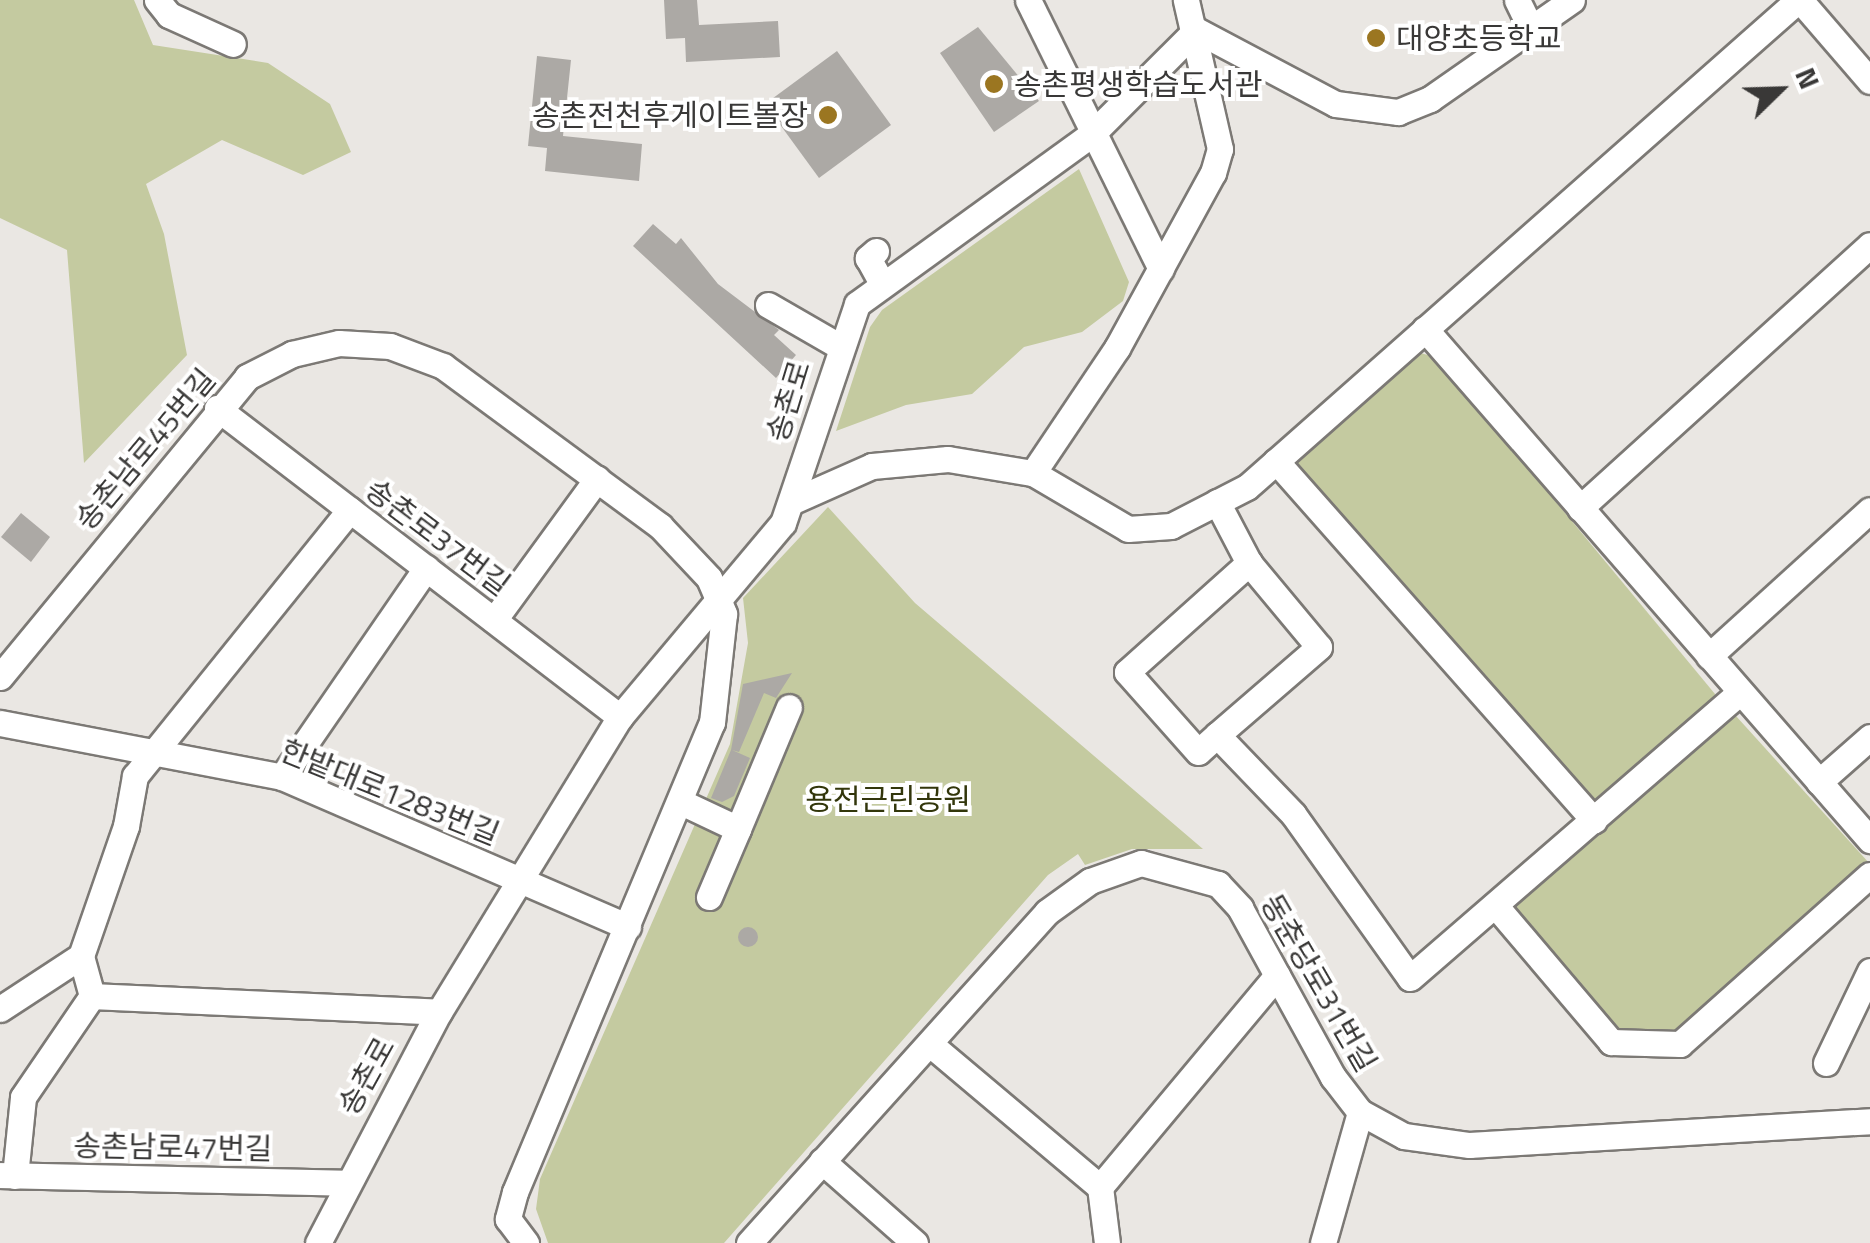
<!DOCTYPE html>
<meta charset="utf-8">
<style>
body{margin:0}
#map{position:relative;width:1870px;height:1243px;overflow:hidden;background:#eae7e3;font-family:"Titillium Web","Noto Sans KR",sans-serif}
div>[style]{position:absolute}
.green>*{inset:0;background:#c4caa0}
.building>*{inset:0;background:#aca9a5}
.round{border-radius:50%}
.roads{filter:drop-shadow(2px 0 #7c7975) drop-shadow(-2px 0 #7c7975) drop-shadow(0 2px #7c7975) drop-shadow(0 -2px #7c7975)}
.minor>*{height:25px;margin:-12.5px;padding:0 12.5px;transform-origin:12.5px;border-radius:12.5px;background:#fff}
.dots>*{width:28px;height:28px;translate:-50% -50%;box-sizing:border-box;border:5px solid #fff;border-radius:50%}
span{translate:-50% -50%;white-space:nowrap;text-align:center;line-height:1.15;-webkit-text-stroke:8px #fff;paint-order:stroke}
.poi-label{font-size:30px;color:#393837}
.left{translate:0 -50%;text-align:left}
.right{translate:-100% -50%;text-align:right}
.street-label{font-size:30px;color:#393837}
.park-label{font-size:30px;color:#32360b}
.north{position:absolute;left:1730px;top:40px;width:100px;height:100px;-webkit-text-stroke:8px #fff;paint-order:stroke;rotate:67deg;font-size:28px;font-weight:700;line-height:40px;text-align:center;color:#393837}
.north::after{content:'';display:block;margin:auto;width:35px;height:45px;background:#393837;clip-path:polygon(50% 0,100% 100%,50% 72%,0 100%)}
</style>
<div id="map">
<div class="green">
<div style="clip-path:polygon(0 0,134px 0,153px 45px,268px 63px,330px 104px,351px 152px,303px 175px,222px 140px,146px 184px,164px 234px,187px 355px,84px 463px,67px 250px,0 218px)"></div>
<div style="clip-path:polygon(1079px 169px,1129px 282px,1123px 301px,1082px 332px,1024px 347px,972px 394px,906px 405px,836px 431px,870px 327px,882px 310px)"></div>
<div style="clip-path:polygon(1416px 352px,1436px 357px,1715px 694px,1713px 704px,1600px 802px,1585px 803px,1293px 464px)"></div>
<div style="clip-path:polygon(828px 507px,915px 603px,1203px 849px,1132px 849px,1085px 865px,1078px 854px,1048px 875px,724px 1243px,548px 1243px,536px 1209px,540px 1179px,730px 744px,748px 643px,743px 598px)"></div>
<div style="clip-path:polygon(1736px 716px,1870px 864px,1668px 1040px,1612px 1033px,1511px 908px)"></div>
</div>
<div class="building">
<div style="clip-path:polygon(664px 0,697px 0,699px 25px,778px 21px,780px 57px,686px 62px,685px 38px,666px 39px)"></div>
<div style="clip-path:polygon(978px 27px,1039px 101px,994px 132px,940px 53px)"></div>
<div style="clip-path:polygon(837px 51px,891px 125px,819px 178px,765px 104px)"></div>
<div style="clip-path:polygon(537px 56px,571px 60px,563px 136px,642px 144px,639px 181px,545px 171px,547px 148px,528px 146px)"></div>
<div style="clip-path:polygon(653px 224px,676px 244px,681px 238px,718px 284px,779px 330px,774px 335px,796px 355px,776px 378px,633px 246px)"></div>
<div style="clip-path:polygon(21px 513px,50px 537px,31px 562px,1px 537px)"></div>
<div style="clip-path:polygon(792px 673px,776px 698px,764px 693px,739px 752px,732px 750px,750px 758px,734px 796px,722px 802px,711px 798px,731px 750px,743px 684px)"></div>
<div class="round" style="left:738px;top:927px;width:20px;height:20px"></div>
</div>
<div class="roads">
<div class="minor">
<div style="left:157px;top:0;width:19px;rotate:51deg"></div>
<div style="left:169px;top:15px;width:70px;rotate:24.4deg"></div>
<div style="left:1028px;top:0;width:300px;rotate:63.7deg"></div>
<div style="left:1517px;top:0;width:34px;rotate:64deg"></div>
<div style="left:1800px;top:0;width:107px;rotate:49.2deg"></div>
<div style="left:1196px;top:30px;width:158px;rotate:27.9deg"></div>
<div style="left:1336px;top:104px;width:63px;rotate:7.4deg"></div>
<div style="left:1398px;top:112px;width:35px;rotate:-22deg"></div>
<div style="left:1430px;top:99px;width:173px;rotate:-34.9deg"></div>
<div style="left:876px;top:251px;width:11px;rotate:139deg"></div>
<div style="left:868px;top:258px;width:29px;rotate:61deg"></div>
<div style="left:768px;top:305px;width:82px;rotate:30deg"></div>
<div style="left:1425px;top:329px;width:678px;rotate:48.95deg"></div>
<div style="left:217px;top:408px;width:508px;rotate:37.48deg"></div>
<div style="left:1276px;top:461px;width:480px;rotate:48.5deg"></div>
<div style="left:1033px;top:473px;width:151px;rotate:-56.1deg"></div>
<div style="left:1117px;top:348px;width:200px;rotate:-61.3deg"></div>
<div style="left:1213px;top:173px;width:25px;rotate:-74deg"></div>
<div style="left:1220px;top:149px;width:153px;rotate:-102.9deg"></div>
<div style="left:793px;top:501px;width:86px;rotate:-23.9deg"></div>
<div style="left:872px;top:466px;width:76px;rotate:-5.3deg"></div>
<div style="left:948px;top:459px;width:86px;rotate:9.4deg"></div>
<div style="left:1033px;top:473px;width:110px;rotate:30.5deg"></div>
<div style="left:1128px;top:529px;width:43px;rotate:-4deg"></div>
<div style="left:1171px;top:526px;width:85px;rotate:-27.2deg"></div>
<div style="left:1247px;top:487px;width:735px;rotate:-41.47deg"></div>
<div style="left:1217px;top:502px;width:69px;rotate:62.3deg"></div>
<div style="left:1249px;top:563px;width:109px;rotate:50.2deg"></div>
<div style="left:1319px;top:647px;width:135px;rotate:139.2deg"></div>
<div style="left:1217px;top:735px;width:110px;rotate:46.1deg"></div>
<div style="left:1293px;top:814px;width:201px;rotate:54.5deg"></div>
<div style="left:1410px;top:978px;width:437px;rotate:-40.9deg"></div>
<div style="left:1580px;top:508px;width:391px;rotate:-42.2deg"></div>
<div style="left:494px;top:620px;width:175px;rotate:-53.9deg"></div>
<div style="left:1709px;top:656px;width:217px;rotate:-42.2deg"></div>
<div style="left:0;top:677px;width:389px;rotate:-50.5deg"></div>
<div style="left:247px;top:377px;width:51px;rotate:-27.1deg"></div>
<div style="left:292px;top:354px;width:48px;rotate:-13.2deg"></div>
<div style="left:339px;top:343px;width:51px;rotate:3.4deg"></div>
<div style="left:390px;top:346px;width:57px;rotate:20.7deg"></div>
<div style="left:443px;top:366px;width:270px;rotate:36.4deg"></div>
<div style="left:660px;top:526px;width:71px;rotate:46.7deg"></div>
<div style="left:709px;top:578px;width:39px;rotate:67deg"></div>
<div style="left:724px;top:614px;width:109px;rotate:96.3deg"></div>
<div style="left:712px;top:722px;width:510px;rotate:112.74deg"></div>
<div style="left:515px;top:1192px;width:28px;rotate:105deg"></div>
<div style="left:508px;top:1219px;width:30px;rotate:53deg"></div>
<div style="left:0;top:723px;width:287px;rotate:10.8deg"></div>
<div style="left:282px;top:777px;width:377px;rotate:23.4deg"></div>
<div style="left:1217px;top:735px;width:25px;rotate:138deg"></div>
<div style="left:1198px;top:752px;width:107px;rotate:-131.6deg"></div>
<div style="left:1127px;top:672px;width:164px;rotate:-41.8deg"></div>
<div style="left:282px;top:777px;width:254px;rotate:-55.4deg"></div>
<div style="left:1819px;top:782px;width:68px;rotate:-41.4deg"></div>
<div style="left:681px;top:802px;width:63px;rotate:25.3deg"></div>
<div style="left:738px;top:829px;width:74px;rotate:113.1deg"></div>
<div style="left:738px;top:829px;width:132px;rotate:-67.3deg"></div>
<div style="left:1495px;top:905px;width:180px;rotate:49.7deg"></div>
<div style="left:1611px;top:1042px;width:69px;rotate:1.7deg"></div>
<div style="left:1680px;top:1044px;width:254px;rotate:-41.7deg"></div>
<div style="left:92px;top:996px;width:41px;rotate:-105.4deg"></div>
<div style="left:81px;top:956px;width:138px;rotate:-70.9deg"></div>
<div style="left:126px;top:826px;width:51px;rotate:-79.8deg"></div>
<div style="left:135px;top:776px;width:342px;rotate:-51.1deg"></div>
<div style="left:92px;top:996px;width:347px;rotate:2.6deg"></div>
<div style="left:0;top:1009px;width:97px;rotate:-33.2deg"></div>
<div style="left:930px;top:1044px;width:222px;rotate:40.1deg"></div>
<div style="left:1826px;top:1063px;width:102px;rotate:-64.4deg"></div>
<div style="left:822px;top:1161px;width:124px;rotate:41.4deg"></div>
<div style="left:0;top:1175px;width:344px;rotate:1.3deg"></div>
<div style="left:15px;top:1176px;width:79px;rotate:-84.2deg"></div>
<div style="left:23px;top:1097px;width:122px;rotate:-55.7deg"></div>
<div style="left:318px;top:1243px;width:261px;rotate:-62.4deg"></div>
<div style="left:439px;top:1012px;width:346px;rotate:-58.5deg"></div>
<div style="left:620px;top:717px;width:253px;rotate:-50deg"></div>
<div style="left:783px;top:523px;width:231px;rotate:-71.3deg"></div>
<div style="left:857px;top:304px;width:290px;rotate:-35.9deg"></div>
<div style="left:1092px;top:134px;width:147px;rotate:-45deg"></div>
<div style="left:749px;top:1243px;width:445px;rotate:-48deg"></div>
<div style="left:1047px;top:912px;width:53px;rotate:-35.8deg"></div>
<div style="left:1090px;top:881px;width:54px;rotate:-19.4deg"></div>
<div style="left:1141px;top:863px;width:80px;rotate:15.3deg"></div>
<div style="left:1218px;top:884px;width:33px;rotate:47deg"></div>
<div style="left:1240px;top:908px;width:193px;rotate:61.2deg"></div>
<div style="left:1333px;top:1077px;width:44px;rotate:52.4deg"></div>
<div style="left:1360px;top:1112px;width:50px;rotate:28.6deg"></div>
<div style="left:1404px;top:1136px;width:66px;rotate:7.9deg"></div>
<div style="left:1469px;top:1145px;width:402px;rotate:-3.4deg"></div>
<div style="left:1107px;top:1243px;width:56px;rotate:-97.1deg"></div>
<div style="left:1100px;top:1187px;width:276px;rotate:-50.1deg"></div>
<div style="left:1323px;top:1243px;width:136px;rotate:-74.2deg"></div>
</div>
</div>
<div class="dots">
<div style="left:1376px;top:38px;background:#9b7621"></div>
<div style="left:994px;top:84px;background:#9b7621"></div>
<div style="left:828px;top:115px;background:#9b7621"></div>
</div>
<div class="poi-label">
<span class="left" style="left:1396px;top:38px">대양초등학교</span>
<span class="left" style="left:1014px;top:84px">송촌평생학습도서관</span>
<span class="right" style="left:808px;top:115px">송촌전천후게이트볼장</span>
</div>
<div class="street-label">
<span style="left:788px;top:401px;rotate:-73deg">송촌로</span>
<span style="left:145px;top:449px;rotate:-50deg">송촌남로45번길</span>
<span style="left:438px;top:537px;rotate:37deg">송촌로37번길</span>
<span style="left:390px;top:792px;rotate:22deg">한밭대로1283번길</span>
<span style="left:1319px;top:983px;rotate:60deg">동춘당로31번길</span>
<span style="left:366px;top:1076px;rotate:-61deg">송촌로</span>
<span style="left:173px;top:1147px;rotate:1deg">송촌남로47번길</span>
</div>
<div class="park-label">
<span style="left:888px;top:799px">용전근린공원</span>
</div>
<div class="north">N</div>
</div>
